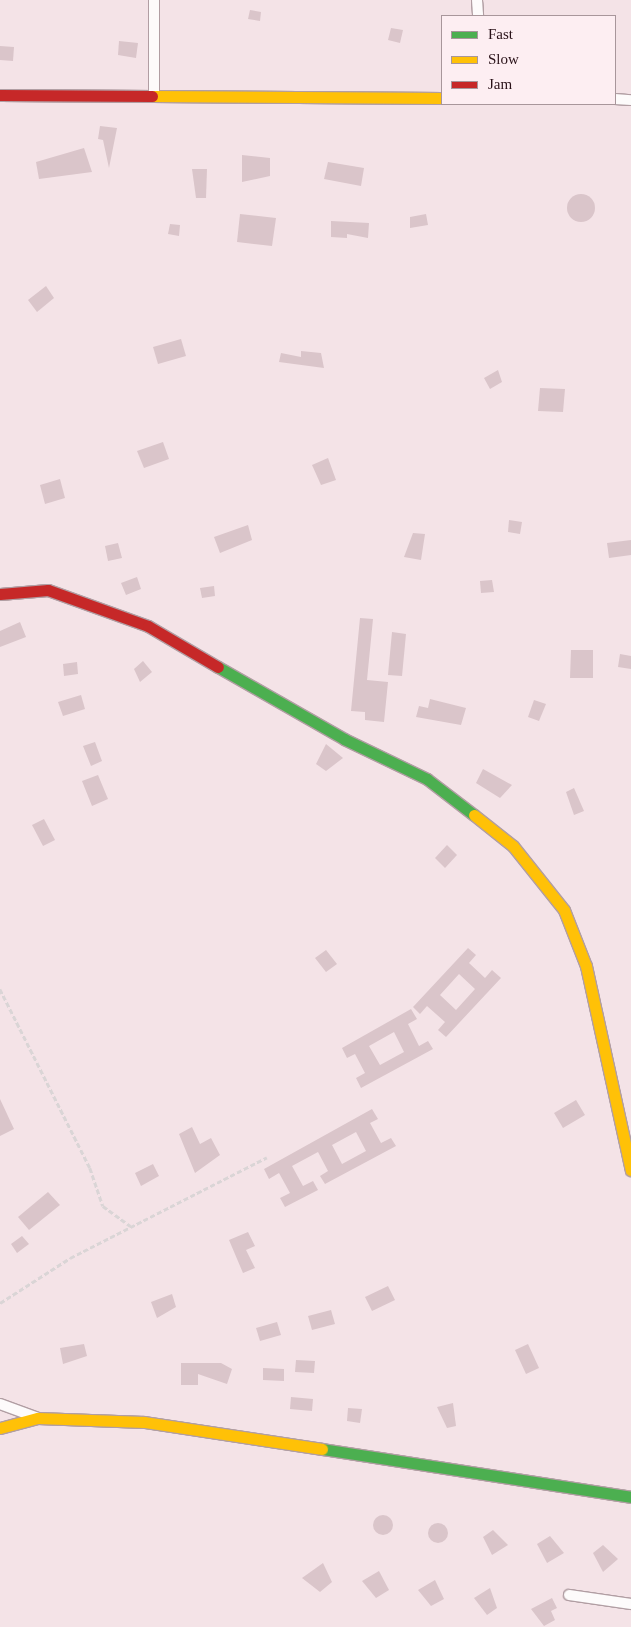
<!DOCTYPE html>
<style>
body{margin:0}
#map{position:relative;width:631px;height:1627px;overflow:hidden;background:#f4e3e7;font-family:"Times New Roman",serif}
div>[style]{position:absolute}
.building>*{inset:0;background:#dac5ca}
.round{border-radius:50%}
.path>*{height:2.5px;margin-top:-1.25px;transform-origin:0;background:repeating-linear-gradient(90deg,#dad5d6 0 5px,transparent 0 7.5px)}
.roads{filter:drop-shadow(1px 0 #b19ea3) drop-shadow(-1px 0 #b19ea3) drop-shadow(0 1px #b19ea3) drop-shadow(0 -1px #b19ea3)}
.street>*{height:10px;margin:-5px;padding:0 5px;transform-origin:5px;border-radius:5px;background:#fdfbfb}
.fast>*{height:11px;margin:-5.5px;padding:0 5.5px;transform-origin:5.5px;border-radius:5.5px;background:#4caf50}
.slow>*{height:11px;margin:-5.5px;padding:0 5.5px;transform-origin:5.5px;border-radius:5.5px;background:#ffc107}
.jam>*{height:11px;margin:-5.5px;padding:0 5.5px;transform-origin:5.5px;border-radius:5.5px;background:#c62828}
span{translate:-50% -50%;white-space:nowrap;text-align:center;line-height:1.15;-webkit-text-stroke:4.5px #fdeef2;paint-order:stroke}
.legend{position:absolute;left:441px;top:15px;width:175px;height:90px;box-sizing:border-box;background:#fdeef2;border:1px solid #a8969b;margin:0;padding:6px 9px;list-style:none;font-size:15px;color:#291118}
.legend li{display:flex;align-items:center;gap:10px;height:25px}
.legend b{width:25px;border:1px solid #a8969b}
</style>
<div id="map">
<div class="building">
<div style="clip-path:polygon(250px 10px,261px 12px,260px 21px,248px 19px)"></div>
<div style="clip-path:polygon(391px 28px,403px 30px,400px 43px,388px 40px)"></div>
<div style="clip-path:polygon(119px 41px,138px 43px,136px 58px,118px 55px)"></div>
<div style="clip-path:polygon(0 46px,14px 47px,13px 61px,0 60px)"></div>
<div style="clip-path:polygon(100px 126px,117px 128px,109px 168px,103px 140px,98px 139px)"></div>
<div style="clip-path:polygon(84px 148px,92px 172px,39px 179px,36px 162px)"></div>
<div style="clip-path:polygon(242px 155px,270px 158px,270px 176px,242px 182px)"></div>
<div style="clip-path:polygon(328px 162px,364px 168px,361px 186px,324px 179px)"></div>
<div style="clip-path:polygon(192px 169px,207px 169px,206px 198px,196px 198px)"></div>
<div class="round" style="left:567px;top:194px;width:28px;height:28px"></div>
<div style="clip-path:polygon(240px 214px,276px 218px,272px 246px,237px 242px)"></div>
<div style="clip-path:polygon(426px 214px,428px 225px,410px 228px,410px 217px)"></div>
<div style="clip-path:polygon(331px 221px,369px 223px,368px 238px,347px 234px,347px 238px,331px 237px)"></div>
<div style="clip-path:polygon(170px 224px,180px 225px,179px 236px,168px 234px)"></div>
<div style="clip-path:polygon(46px 286px,54px 298px,37px 312px,28px 300px)"></div>
<div style="clip-path:polygon(181px 339px,186px 356px,158px 364px,153px 347px)"></div>
<div style="clip-path:polygon(301px 351px,321px 353px,324px 368px,279px 362px,281px 353px,301px 357px)"></div>
<div style="clip-path:polygon(498px 370px,502px 382px,490px 389px,484px 378px)"></div>
<div style="clip-path:polygon(540px 388px,565px 389px,563px 412px,538px 411px)"></div>
<div style="clip-path:polygon(163px 442px,169px 459px,144px 468px,137px 451px)"></div>
<div style="clip-path:polygon(328px 458px,336px 480px,321px 485px,312px 465px)"></div>
<div style="clip-path:polygon(60px 479px,65px 498px,45px 504px,40px 485px)"></div>
<div style="clip-path:polygon(509px 520px,522px 522px,520px 534px,508px 532px)"></div>
<div style="clip-path:polygon(248px 525px,252px 540px,220px 553px,214px 537px)"></div>
<div style="clip-path:polygon(413px 533px,425px 534px,421px 560px,404px 557px)"></div>
<div style="clip-path:polygon(631px 540px,631px 555px,609px 558px,607px 543px)"></div>
<div style="clip-path:polygon(118px 543px,122px 558px,108px 561px,105px 546px)"></div>
<div style="clip-path:polygon(137px 577px,141px 589px,126px 595px,121px 583px)"></div>
<div style="clip-path:polygon(492px 580px,494px 592px,481px 593px,480px 581px)"></div>
<div style="clip-path:polygon(214px 586px,215px 596px,202px 598px,200px 588px)"></div>
<div style="clip-path:polygon(360px 618px,373px 619px,367px 680px,388px 682px,384px 722px,365px 720px,365px 712px,351px 711px)"></div>
<div style="clip-path:polygon(20px 622px,26px 637px,0 647px,0 631px)"></div>
<div style="clip-path:polygon(392px 632px,406px 634px,402px 676px,388px 675px)"></div>
<div style="clip-path:polygon(571px 650px,593px 650px,593px 678px,570px 678px)"></div>
<div style="clip-path:polygon(620px 654px,631px 656px,631px 669px,618px 667px)"></div>
<div style="clip-path:polygon(143px 661px,152px 672px,140px 682px,134px 669px)"></div>
<div style="clip-path:polygon(77px 662px,78px 674px,64px 676px,63px 664px)"></div>
<div style="clip-path:polygon(81px 695px,85px 709px,63px 716px,58px 702px)"></div>
<div style="clip-path:polygon(430px 699px,466px 708px,461px 725px,416px 717px,419px 706px,428px 708px)"></div>
<div style="clip-path:polygon(534px 700px,546px 704px,539px 721px,528px 717px)"></div>
<div style="clip-path:polygon(95px 742px,102px 761px,91px 766px,83px 746px)"></div>
<div style="clip-path:polygon(326px 744px,343px 758px,326px 771px,316px 764px)"></div>
<div style="clip-path:polygon(483px 769px,512px 785px,500px 798px,476px 783px)"></div>
<div style="clip-path:polygon(98px 775px,108px 799px,92px 806px,82px 781px)"></div>
<div style="clip-path:polygon(574px 788px,584px 811px,574px 815px,566px 792px)"></div>
<div style="clip-path:polygon(44px 819px,55px 840px,43px 846px,32px 825px)"></div>
<div style="clip-path:polygon(447px 845px,457px 855px,445px 868px,435px 858px)"></div>
<div style="clip-path:polygon(evenodd,468px 948px,476px 955px,469px 963px,485px 978px,492px 970px,501px 978px,446px 1037px,438px 1030px,445px 1022px,427px 1006px,420px 1014px,413px 1007px,468px 948px,459px 974px,475px 989px,456px 1010px,440px 995px,459px 974px)"></div>
<div style="clip-path:polygon(326px 950px,337px 964px,326px 972px,315px 958px)"></div>
<div style="clip-path:polygon(evenodd,411px 1009px,417px 1019px,408px 1024px,419px 1046px,428px 1041px,433px 1049px,361px 1088px,356px 1078px,365px 1073px,355px 1054px,347px 1058px,342px 1048px,411px 1009px,394px 1032px,404px 1052px,380px 1065px,369px 1046px,394px 1032px)"></div>
<div style="clip-path:polygon(0 1099px,14px 1129px,0 1136px)"></div>
<div style="clip-path:polygon(576px 1100px,585px 1115px,563px 1128px,554px 1113px)"></div>
<div style="clip-path:polygon(evenodd,372px 1109px,378px 1119px,370px 1123px,381px 1143px,391px 1138px,396px 1146px,325px 1184px,320px 1176px,328px 1171px,318px 1152px,292px 1166px,303px 1186px,313px 1181px,318px 1190px,285px 1207px,280px 1198px,290px 1193px,279px 1173px,269px 1179px,264px 1169px,372px 1109px,356px 1132px,366px 1151px,342px 1164px,332px 1145px,356px 1132px)"></div>
<div style="clip-path:polygon(192px 1127px,200px 1144px,211px 1138px,220px 1155px,195px 1173px,179px 1134px)"></div>
<div style="clip-path:polygon(153px 1164px,159px 1176px,141px 1186px,135px 1173px)"></div>
<div style="clip-path:polygon(48px 1192px,60px 1205px,29px 1230px,18px 1217px)"></div>
<div style="clip-path:polygon(248px 1232px,255px 1246px,246px 1250px,255px 1268px,243px 1273px,229px 1240px)"></div>
<div style="clip-path:polygon(22px 1236px,29px 1244px,17px 1253px,11px 1244px)"></div>
<div style="clip-path:polygon(388px 1286px,395px 1300px,372px 1311px,365px 1297px)"></div>
<div style="clip-path:polygon(172px 1294px,176px 1307px,157px 1318px,151px 1302px)"></div>
<div style="clip-path:polygon(331px 1310px,335px 1324px,312px 1330px,308px 1316px)"></div>
<div style="clip-path:polygon(277px 1322px,281px 1335px,260px 1341px,256px 1328px)"></div>
<div style="clip-path:polygon(84px 1344px,87px 1356px,63px 1364px,60px 1348px)"></div>
<div style="clip-path:polygon(528px 1344px,539px 1368px,526px 1374px,515px 1350px)"></div>
<div style="clip-path:polygon(296px 1360px,315px 1361px,314px 1373px,295px 1372px)"></div>
<div style="clip-path:polygon(181px 1363px,221px 1363px,232px 1369px,227px 1384px,198px 1374px,198px 1385px,181px 1385px)"></div>
<div style="clip-path:polygon(263px 1368px,284px 1369px,284px 1381px,263px 1380px)"></div>
<div style="clip-path:polygon(291px 1397px,313px 1399px,312px 1411px,290px 1409px)"></div>
<div style="clip-path:polygon(453px 1403px,456px 1426px,447px 1428px,437px 1407px)"></div>
<div style="clip-path:polygon(348px 1408px,362px 1409px,360px 1423px,347px 1421px)"></div>
<div class="round" style="left:373px;top:1515px;width:20px;height:20px"></div>
<div class="round" style="left:428px;top:1523px;width:20px;height:20px"></div>
<div style="clip-path:polygon(493px 1530px,508px 1545px,492px 1555px,483px 1537px)"></div>
<div style="clip-path:polygon(550px 1536px,564px 1553px,547px 1563px,537px 1544px)"></div>
<div style="clip-path:polygon(603px 1545px,618px 1559px,603px 1572px,593px 1553px)"></div>
<div style="clip-path:polygon(323px 1563px,332px 1582px,320px 1592px,302px 1578px)"></div>
<div style="clip-path:polygon(379px 1571px,389px 1590px,376px 1598px,362px 1581px)"></div>
<div style="clip-path:polygon(435px 1580px,444px 1599px,431px 1606px,418px 1590px)"></div>
<div style="clip-path:polygon(490px 1588px,497px 1608px,487px 1615px,474px 1598px)"></div>
<div style="clip-path:polygon(552px 1598px,557px 1608px,551px 1611px,555px 1620px,544px 1626px,531px 1609px)"></div>
</div>
<div class="path">
<div style="left:0;top:989px;width:200px;rotate:63.3deg"></div>
<div style="left:90px;top:1168px;width:40px;rotate:71.1deg"></div>
<div style="left:103px;top:1206px;width:34px;rotate:36deg"></div>
<div style="left:0;top:1303px;width:83px;rotate:-32.7deg"></div>
<div style="left:70px;top:1258px;width:221px;rotate:-27.1deg"></div>
</div>
<div class="roads">
<div class="street">
<div style="left:477px;top:0;width:16px;rotate:86deg"></div>
<div style="left:154px;top:96px;width:96px;rotate:-90deg"></div>
<div style="left:615px;top:99px;width:16px;rotate:4deg"></div>
<div style="left:0;top:1404px;width:40px;rotate:20.2deg"></div>
<div style="left:569px;top:1595px;width:63px;rotate:8.3deg"></div>
</div>
<div class="fast">
<div style="left:218px;top:667px;width:145px;rotate:29.7deg"></div>
<div style="left:344px;top:739px;width:92px;rotate:25.7deg"></div>
<div style="left:427px;top:779px;width:59px;rotate:37.5deg"></div>
<div style="left:322px;top:1449px;width:313px;rotate:8.8deg"></div>
</div>
<div class="slow">
<div style="left:152px;top:96px;width:290px;rotate:0.4deg"></div>
<div style="left:474px;top:815px;width:50px;rotate:38.5deg"></div>
<div style="left:513px;top:846px;width:82px;rotate:51.4deg"></div>
<div style="left:564px;top:910px;width:60px;rotate:68.6deg"></div>
<div style="left:586px;top:966px;width:209px;rotate:77.6deg"></div>
<div style="left:0;top:1428px;width:39px;rotate:-15deg"></div>
<div style="left:38px;top:1418px;width:106px;rotate:2.2deg"></div>
<div style="left:144px;top:1422px;width:180px;rotate:8.6deg"></div>
</div>
<div class="jam">
<div style="left:0;top:95px;width:152px;rotate:0.4deg"></div>
<div style="left:0;top:594px;width:48px;rotate:-4.8deg"></div>
<div style="left:48px;top:590px;width:106px;rotate:19.8deg"></div>
<div style="left:148px;top:626px;width:81px;rotate:30.4deg"></div>
</div>
</div>
<ul class="legend">
<li><b style="height:6px;background:#4caf50"></b>Fast</li>
<li><b style="height:6px;background:#ffc107"></b>Slow</li>
<li><b style="height:6px;background:#c62828"></b>Jam</li>
</ul>
</div>
